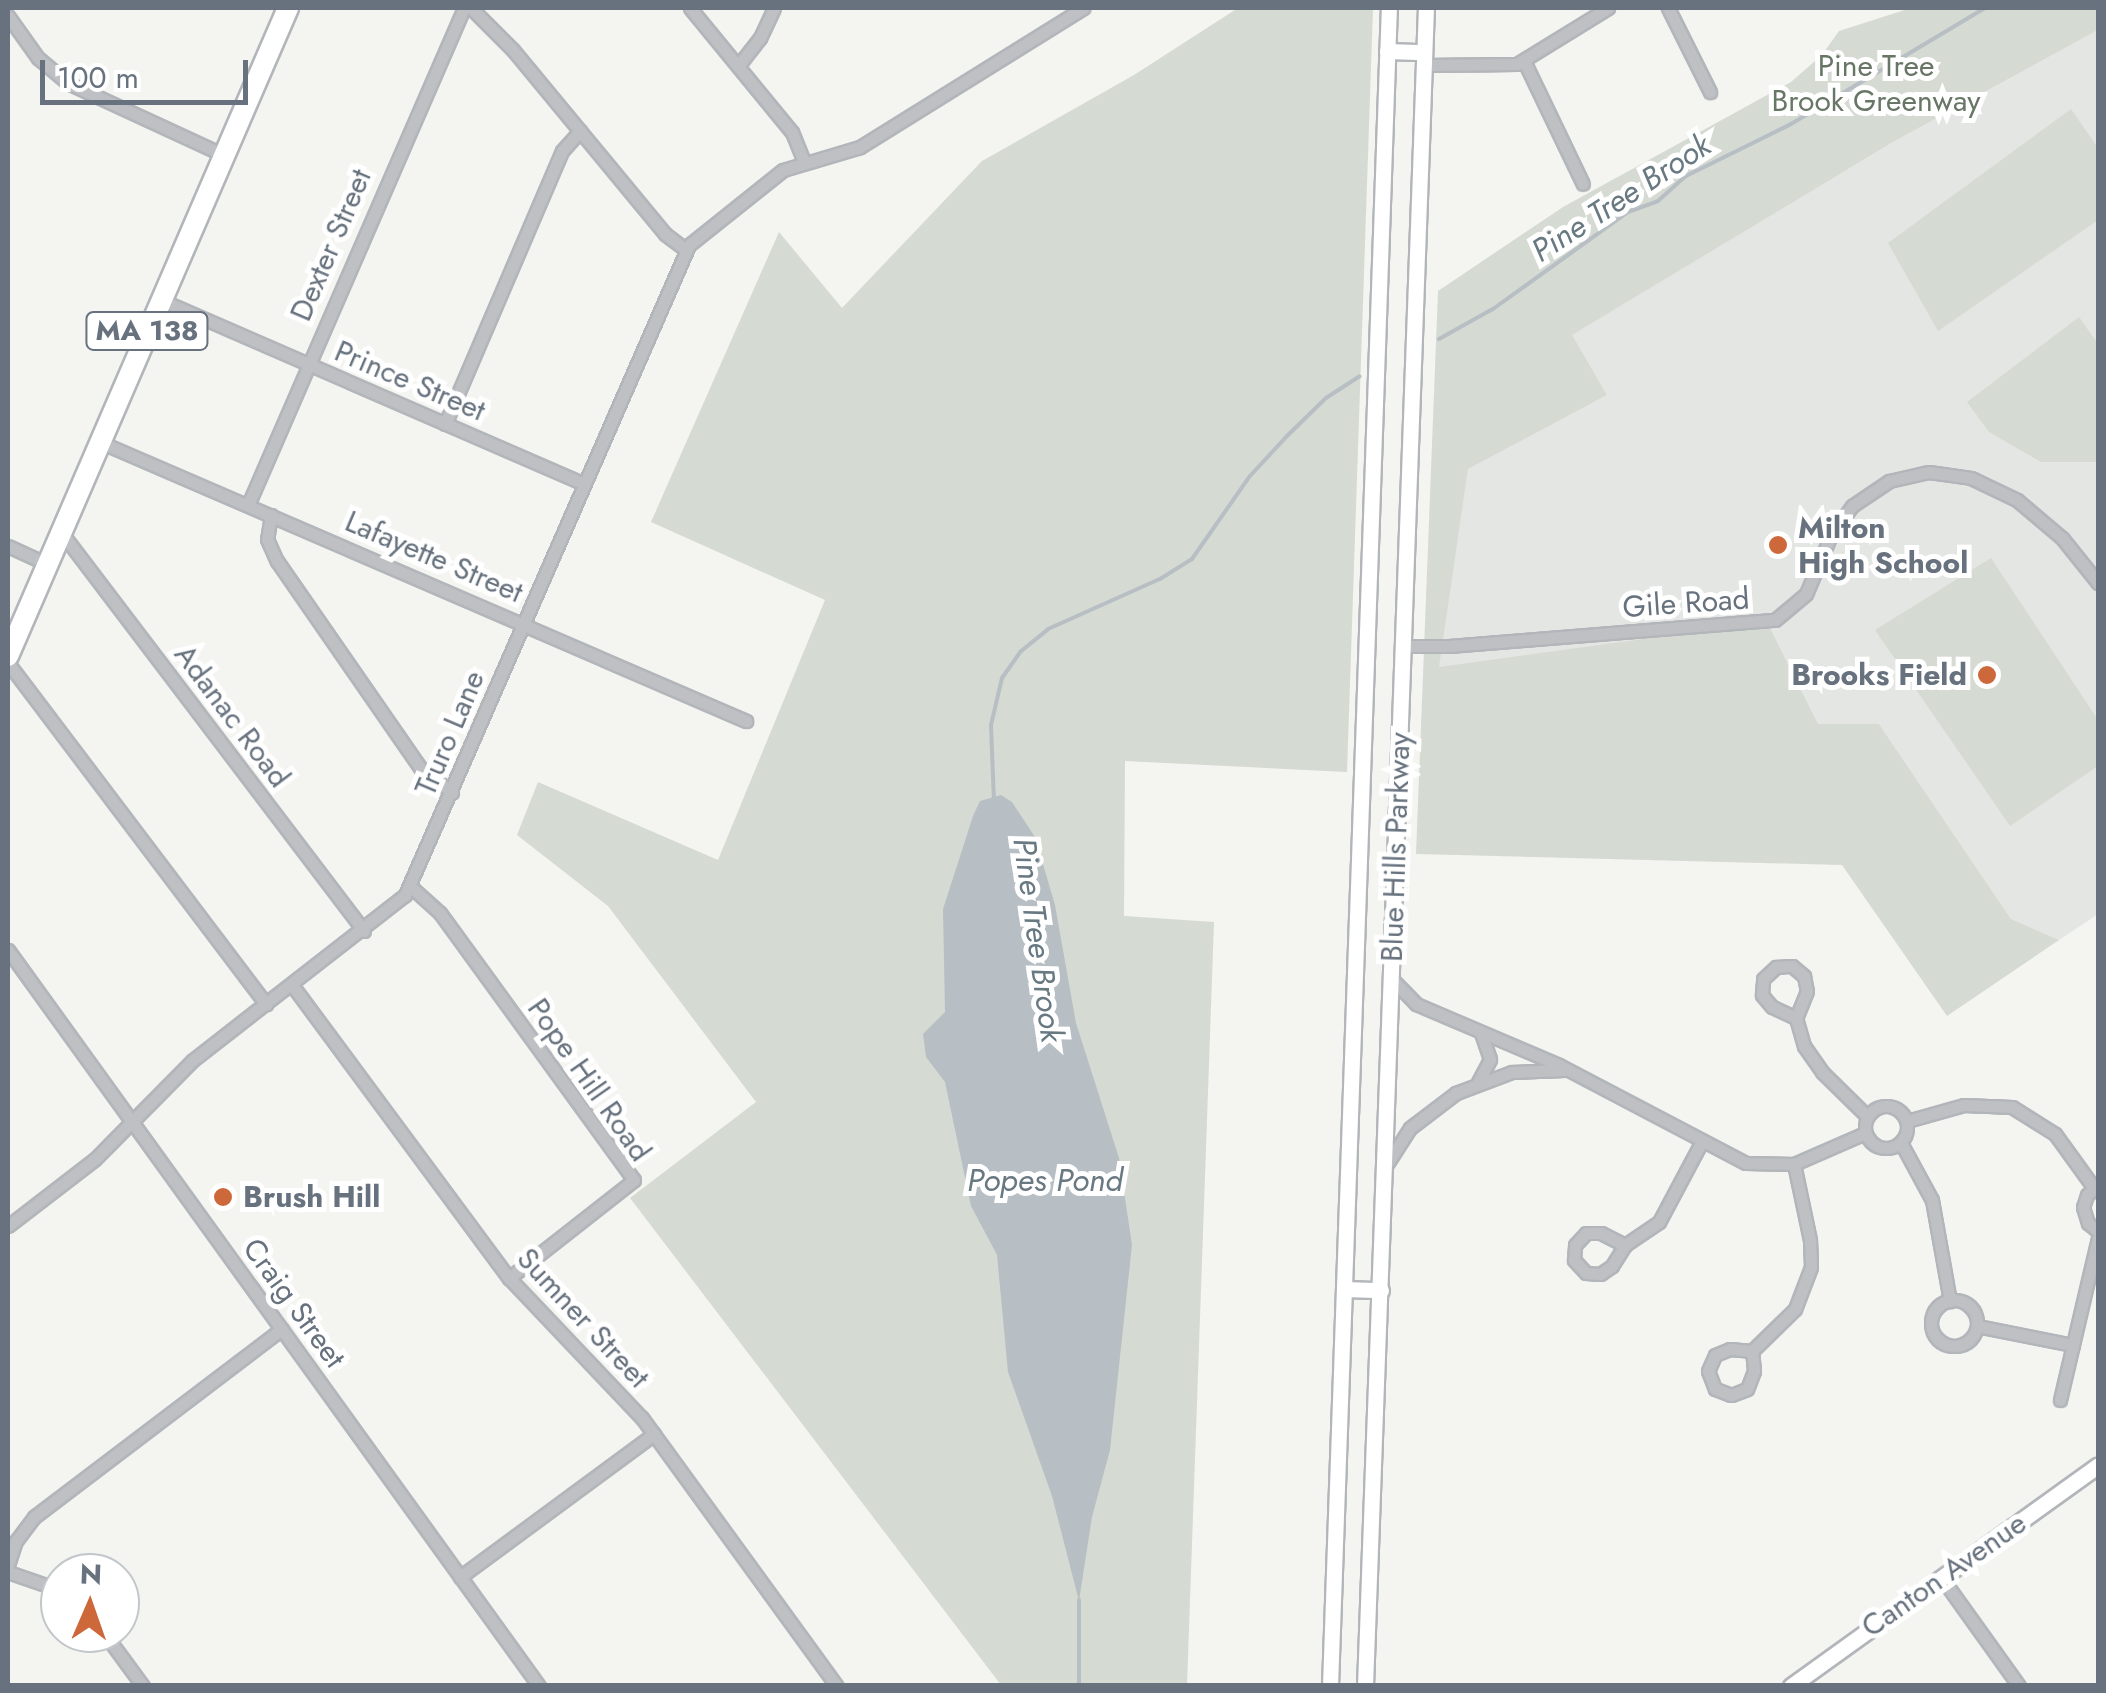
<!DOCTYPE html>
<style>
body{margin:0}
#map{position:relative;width:2106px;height:1693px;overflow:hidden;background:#f4f4f1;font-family:Jost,sans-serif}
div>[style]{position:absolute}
.built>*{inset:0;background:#e4e6e4}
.green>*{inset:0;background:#d5dad2}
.water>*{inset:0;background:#b7bfc4}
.stream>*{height:4px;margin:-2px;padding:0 2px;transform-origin:2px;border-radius:2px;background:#b7bfc4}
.roads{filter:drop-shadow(2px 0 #b2b6ba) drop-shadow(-2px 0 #b2b6ba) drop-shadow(0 2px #b2b6ba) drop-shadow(0 -2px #b2b6ba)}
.street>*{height:11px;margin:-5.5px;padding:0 5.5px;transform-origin:5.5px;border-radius:5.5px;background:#bec0c4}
.street>.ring{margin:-5.5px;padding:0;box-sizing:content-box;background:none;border:11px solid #bec0c4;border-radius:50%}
.secondary>*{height:15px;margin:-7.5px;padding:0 7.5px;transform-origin:7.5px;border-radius:7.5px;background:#fff}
.highway>*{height:20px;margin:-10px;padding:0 10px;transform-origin:10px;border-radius:10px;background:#fff}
.dots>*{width:28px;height:28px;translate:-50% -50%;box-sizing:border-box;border:5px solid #fff;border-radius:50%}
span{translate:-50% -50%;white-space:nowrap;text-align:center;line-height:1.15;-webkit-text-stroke:10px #fff;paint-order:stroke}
.shield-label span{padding:2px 8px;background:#fff;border:2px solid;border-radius:8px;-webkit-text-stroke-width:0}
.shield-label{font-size:28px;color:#67727e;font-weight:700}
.park-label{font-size:30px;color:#677665}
.street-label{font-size:30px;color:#67727e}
.poi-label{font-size:30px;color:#67727e;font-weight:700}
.left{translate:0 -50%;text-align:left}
.right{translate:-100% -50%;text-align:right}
.water-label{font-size:32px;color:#687982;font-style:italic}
.frame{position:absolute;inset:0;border:10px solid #67727e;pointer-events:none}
.north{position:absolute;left:40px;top:1553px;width:100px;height:100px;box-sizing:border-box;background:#fff;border:2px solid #c2c7cb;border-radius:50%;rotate:2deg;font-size:28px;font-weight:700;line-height:40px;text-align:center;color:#67727e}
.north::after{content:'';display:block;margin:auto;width:35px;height:45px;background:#cc6839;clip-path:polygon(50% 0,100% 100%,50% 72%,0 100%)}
.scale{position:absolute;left:40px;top:60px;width:208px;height:45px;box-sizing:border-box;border:5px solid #67727e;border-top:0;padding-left:12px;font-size:30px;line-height:35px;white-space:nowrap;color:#67727e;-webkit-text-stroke:8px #fff;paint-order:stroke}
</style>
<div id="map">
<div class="built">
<div style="clip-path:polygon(2098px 30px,2098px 914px,2059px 940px,2011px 919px,1879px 724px,1818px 724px,1767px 622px,1438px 668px,1468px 468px,1607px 395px,1571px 335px,1893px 142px)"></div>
</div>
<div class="green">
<div style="clip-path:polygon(1238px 8px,1373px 8px,1347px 772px,1125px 761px,1124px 916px,1214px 922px,1187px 1685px,1001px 1685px,630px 1198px,756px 1102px,608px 906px,517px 835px,538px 782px,718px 860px,825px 600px,651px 522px,779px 232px,842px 308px,982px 161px,1134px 75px)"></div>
<div style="clip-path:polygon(1911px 8px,2098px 8px,2098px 30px,1893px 142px,1572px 335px,1607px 395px,1468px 469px,1439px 667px,1767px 622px,1818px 724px,1879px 724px,2011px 919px,2059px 940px,1947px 1016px,1842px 865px,1416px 854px,1438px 291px,1563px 207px,1791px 82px,1822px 55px,1839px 31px)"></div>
<div style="clip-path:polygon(2071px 109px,2098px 148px,2098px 220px,1938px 331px,1888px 243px)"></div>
<div style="clip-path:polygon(2079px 317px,2098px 344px,2098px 462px,2041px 462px,1989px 432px,1967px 402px)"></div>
<div style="clip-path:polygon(1991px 558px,2098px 720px,2098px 766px,2010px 826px,1875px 630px)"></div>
</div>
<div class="water">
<div style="clip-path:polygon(1001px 795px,1012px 802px,1035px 837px,1055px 905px,1076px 1023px,1119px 1158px,1132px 1245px,1110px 1450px,1092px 1517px,1079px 1601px,1052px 1496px,1008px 1372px,997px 1255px,971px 1206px,945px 1082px,926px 1057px,923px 1034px,945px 1012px,943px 909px,973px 816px,980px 801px)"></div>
</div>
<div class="stream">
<div style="left:1439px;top:339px;width:62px;rotate:-29.1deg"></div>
<div style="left:1493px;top:309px;width:166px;rotate:-35.7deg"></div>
<div style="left:1628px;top:212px;width:32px;rotate:-20deg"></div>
<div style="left:1658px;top:201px;width:38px;rotate:-42deg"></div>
<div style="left:1686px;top:176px;width:117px;rotate:-26.3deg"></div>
<div style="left:1791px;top:124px;width:226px;rotate:-30.9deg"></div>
<div style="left:994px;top:801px;width:76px;rotate:-92.3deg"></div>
<div style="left:991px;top:725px;width:48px;rotate:-76.8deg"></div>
<div style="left:1002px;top:678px;width:32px;rotate:-55deg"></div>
<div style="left:1020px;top:652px;width:36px;rotate:-39deg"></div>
<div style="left:1048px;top:629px;width:123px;rotate:-24.1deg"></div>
<div style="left:1160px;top:579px;width:38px;rotate:-32deg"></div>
<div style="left:1192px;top:559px;width:101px;rotate:-55.1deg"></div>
<div style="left:1250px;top:476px;width:56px;rotate:-47.2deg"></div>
<div style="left:1288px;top:435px;width:53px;rotate:-44.2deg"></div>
<div style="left:1326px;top:398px;width:40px;rotate:-32.9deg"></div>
<div style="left:1079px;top:1686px;width:86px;rotate:-90deg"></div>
</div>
<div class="roads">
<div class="street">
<div style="left:471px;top:8px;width:59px;rotate:45deg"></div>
<div style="left:513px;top:50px;width:239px;rotate:50.4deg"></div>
<div style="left:665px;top:234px;width:26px;rotate:37deg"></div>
<div style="left:690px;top:8px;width:161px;rotate:50.6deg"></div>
<div style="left:792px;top:132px;width:31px;rotate:68deg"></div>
<div style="left:1668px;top:8px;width:94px;rotate:63.4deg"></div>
<div style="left:8px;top:16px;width:52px;rotate:54.5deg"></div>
<div style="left:38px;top:58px;width:39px;rotate:40deg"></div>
<div style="left:68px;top:83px;width:172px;rotate:24.8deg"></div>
<div style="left:1524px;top:61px;width:136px;rotate:64.4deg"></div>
<div style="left:1424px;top:65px;width:93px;rotate:-0.6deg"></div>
<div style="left:1517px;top:64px;width:107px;rotate:-31.6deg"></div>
<div style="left:738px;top:66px;width:36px;rotate:-52deg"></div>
<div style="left:760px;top:38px;width:33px;rotate:-65deg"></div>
<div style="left:161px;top:300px;width:461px;rotate:23.5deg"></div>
<div style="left:445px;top:424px;width:297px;rotate:-66.8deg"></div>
<div style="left:562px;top:151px;width:27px;rotate:-48deg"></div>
<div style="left:100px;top:442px;width:704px;rotate:23.36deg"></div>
<div style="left:248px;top:505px;width:542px;rotate:-66.51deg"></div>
<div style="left:271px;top:515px;width:24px;rotate:99deg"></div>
<div style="left:267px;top:539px;width:24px;rotate:66deg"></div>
<div style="left:277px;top:561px;width:253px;rotate:55.3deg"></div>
<div style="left:421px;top:769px;width:39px;rotate:37deg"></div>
<div style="left:61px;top:532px;width:501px;rotate:52.79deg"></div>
<div style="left:8px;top:546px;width:43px;rotate:24.8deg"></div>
<div style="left:1402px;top:646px;width:47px"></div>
<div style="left:1449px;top:646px;width:327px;rotate:-4.6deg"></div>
<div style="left:1775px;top:620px;width:40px;rotate:-40deg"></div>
<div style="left:1806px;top:594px;width:64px;rotate:-67deg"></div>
<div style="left:1831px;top:535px;width:36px;rotate:-54deg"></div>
<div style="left:1852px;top:506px;width:45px;rotate:-34deg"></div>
<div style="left:1889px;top:481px;width:41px;rotate:-12.7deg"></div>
<div style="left:1929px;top:472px;width:42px;rotate:8.1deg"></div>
<div style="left:1971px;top:478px;width:51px;rotate:25.6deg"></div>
<div style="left:2017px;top:500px;width:59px;rotate:40.2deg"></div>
<div style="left:2062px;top:538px;width:58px;rotate:51.3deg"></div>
<div style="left:8px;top:663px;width:428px;rotate:52.9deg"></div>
<div style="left:410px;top:886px;width:40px;rotate:42deg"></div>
<div style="left:440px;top:913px;width:330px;rotate:54deg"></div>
<div style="left:634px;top:1180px;width:159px;rotate:141.9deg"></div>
<div style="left:8px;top:950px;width:908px;rotate:54.19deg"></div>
<div style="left:1392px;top:979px;width:35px;rotate:46deg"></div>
<div style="left:1416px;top:1004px;width:155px;rotate:23.1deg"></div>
<div style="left:1559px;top:1065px;width:211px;rotate:27.7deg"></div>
<div style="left:1746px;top:1163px;width:48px;rotate:1.2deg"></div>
<div style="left:1794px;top:1164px;width:77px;rotate:-23.6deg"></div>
<div style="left:292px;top:985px;width:365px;rotate:53.5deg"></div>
<div style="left:509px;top:1278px;width:193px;rotate:46.5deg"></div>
<div style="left:642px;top:1418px;width:331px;rotate:54deg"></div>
<div style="left:1796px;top:1018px;width:26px;rotate:-155deg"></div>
<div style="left:1772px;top:1007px;width:16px;rotate:-130deg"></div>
<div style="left:1762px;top:995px;width:16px;rotate:-86deg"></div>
<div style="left:1763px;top:979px;width:18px;rotate:-43deg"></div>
<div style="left:1776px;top:967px;width:16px;rotate:-4deg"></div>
<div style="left:1792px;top:966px;width:16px;rotate:40deg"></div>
<div style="left:1804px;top:976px;width:15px;rotate:79deg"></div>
<div style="left:1807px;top:991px;width:29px;rotate:112deg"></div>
<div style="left:1796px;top:1018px;width:29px;rotate:74deg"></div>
<div style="left:1804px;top:1046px;width:32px;rotate:55deg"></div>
<div style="left:1822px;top:1072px;width:63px;rotate:44.4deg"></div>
<div style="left:1478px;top:1082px;width:26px;rotate:-62deg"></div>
<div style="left:1490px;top:1059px;width:28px;rotate:-109deg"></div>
<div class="ring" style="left:1865px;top:1106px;width:31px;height:31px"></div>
<div style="left:1907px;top:1121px;width:59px;rotate:-15.7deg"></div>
<div style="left:1964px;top:1105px;width:48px;rotate:2.4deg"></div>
<div style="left:2012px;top:1107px;width:51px;rotate:32.1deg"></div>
<div style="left:2055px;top:1134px;width:67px;rotate:54.2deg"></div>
<div style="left:1901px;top:1143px;width:65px;rotate:61.5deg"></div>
<div style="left:1932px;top:1200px;width:103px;rotate:79.9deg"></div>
<div style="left:1385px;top:1167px;width:46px;rotate:-57.3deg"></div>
<div style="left:1410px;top:1128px;width:58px;rotate:-37.3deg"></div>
<div style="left:1456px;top:1093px;width:60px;rotate:-20.6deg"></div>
<div style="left:1512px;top:1072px;width:52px;rotate:-2.2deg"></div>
<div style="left:2098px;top:1186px;width:14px;rotate:141deg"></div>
<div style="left:2087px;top:1195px;width:13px;rotate:108deg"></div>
<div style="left:2083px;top:1207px;width:17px;rotate:73deg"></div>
<div style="left:2088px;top:1223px;width:13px;rotate:39deg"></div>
<div style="left:8px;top:1226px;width:110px;rotate:-37.6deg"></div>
<div style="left:95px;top:1159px;width:139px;rotate:-45.3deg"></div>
<div style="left:193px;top:1060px;width:269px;rotate:-37.9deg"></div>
<div style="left:405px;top:895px;width:709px;rotate:-66.4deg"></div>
<div style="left:689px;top:245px;width:120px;rotate:-38.6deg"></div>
<div style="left:783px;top:170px;width:80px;rotate:-16.6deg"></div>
<div style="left:860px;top:147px;width:263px;rotate:-31.9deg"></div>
<div style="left:1586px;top:1233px;width:15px"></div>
<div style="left:1601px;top:1233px;width:27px;rotate:27deg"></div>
<div style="left:1625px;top:1245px;width:25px;rotate:122deg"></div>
<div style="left:1612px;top:1266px;width:14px;rotate:146deg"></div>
<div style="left:1600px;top:1274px;width:14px;rotate:-176deg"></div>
<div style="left:1586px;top:1273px;width:18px;rotate:-133deg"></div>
<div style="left:1574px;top:1260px;width:15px;rotate:-86deg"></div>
<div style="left:1575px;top:1245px;width:16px;rotate:-47deg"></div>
<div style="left:1625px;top:1245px;width:41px;rotate:-34.1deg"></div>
<div style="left:1659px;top:1222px;width:92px;rotate:-62deg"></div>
<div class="ring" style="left:1931px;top:1300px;width:35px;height:35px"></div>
<div style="left:1977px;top:1326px;width:98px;rotate:11.2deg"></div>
<div style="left:1730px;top:1349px;width:22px;rotate:5deg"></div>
<div style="left:1752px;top:1351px;width:20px;rotate:84deg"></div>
<div style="left:1754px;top:1371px;width:19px;rotate:111deg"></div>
<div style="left:1747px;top:1389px;width:17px;rotate:159deg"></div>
<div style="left:1731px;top:1395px;width:17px;rotate:-159deg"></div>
<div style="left:1715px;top:1389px;width:19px;rotate:-111deg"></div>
<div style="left:1708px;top:1371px;width:17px;rotate:-66deg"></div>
<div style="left:1715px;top:1355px;width:16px;rotate:-22deg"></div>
<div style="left:1752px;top:1351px;width:60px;rotate:-44.3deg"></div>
<div style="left:1795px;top:1309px;width:45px;rotate:-69.1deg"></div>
<div style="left:1811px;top:1267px;width:27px;rotate:-92deg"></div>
<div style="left:1810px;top:1240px;width:78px;rotate:-101.9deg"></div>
<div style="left:2060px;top:1400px;width:166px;rotate:-76.8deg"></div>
<div style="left:8px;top:1565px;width:25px;rotate:-72deg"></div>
<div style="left:16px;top:1541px;width:30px;rotate:-53deg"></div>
<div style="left:34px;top:1517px;width:311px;rotate:-37.2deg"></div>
<div style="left:8px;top:1572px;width:55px;rotate:19.1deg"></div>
<div style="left:460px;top:1577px;width:241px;rotate:-36.4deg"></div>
<div style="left:1941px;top:1577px;width:134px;rotate:54.4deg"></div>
<div style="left:104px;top:1633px;width:66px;rotate:53.7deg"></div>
</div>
<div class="secondary">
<div style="left:1387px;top:51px;width:37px;rotate:2deg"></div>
<div style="left:1345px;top:1289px;width:36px;rotate:2deg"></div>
<div style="left:1330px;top:1686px;width:1679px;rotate:-87.99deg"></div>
<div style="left:1365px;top:1686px;width:1679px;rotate:-87.92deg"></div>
<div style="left:1791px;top:1686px;width:378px;rotate:-35.7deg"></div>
</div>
<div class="highway">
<div style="left:8px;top:656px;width:706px;rotate:-66.63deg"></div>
</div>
</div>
<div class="dots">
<div style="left:1778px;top:545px;background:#cc6839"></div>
<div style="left:1987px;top:675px;background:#cc6839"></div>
<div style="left:223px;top:1197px;background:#cc6839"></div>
</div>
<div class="shield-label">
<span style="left:147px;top:331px">MA 138</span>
</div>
<div class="park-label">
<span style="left:1876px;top:83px">Pine Tree<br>Brook Greenway</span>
</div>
<div class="street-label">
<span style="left:331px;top:245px;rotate:-67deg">Dexter Street</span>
<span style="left:410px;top:381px;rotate:23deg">Prince Street</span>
<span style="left:434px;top:557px;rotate:23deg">Lafayette Street</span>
<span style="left:1686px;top:603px;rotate:-4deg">Gile Road</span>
<span style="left:232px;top:716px;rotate:53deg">Adanac Road</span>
<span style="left:450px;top:733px;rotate:-67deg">Truro Lane</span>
<span style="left:1396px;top:847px;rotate:-88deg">Blue Hills Parkway</span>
<span style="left:589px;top:1080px;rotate:55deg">Pope Hill Road</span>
<span style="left:294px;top:1303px;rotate:54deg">Craig Street</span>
<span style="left:583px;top:1318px;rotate:47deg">Sumner Street</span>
<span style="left:1944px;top:1575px;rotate:-35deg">Canton Avenue</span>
</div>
<div class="poi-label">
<span class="left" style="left:1798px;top:545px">Milton<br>High School</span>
<span class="right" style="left:1967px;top:675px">Brooks Field</span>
<span class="left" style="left:243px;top:1197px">Brush Hill</span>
</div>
<div class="water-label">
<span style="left:1621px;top:198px;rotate:-33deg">Pine Tree Brook</span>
<span style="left:1038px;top:940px;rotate:82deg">Pine Tree Brook</span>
<span style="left:1045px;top:1180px">Popes Pond</span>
</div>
<div class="frame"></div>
<div class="north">N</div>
<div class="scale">100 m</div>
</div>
